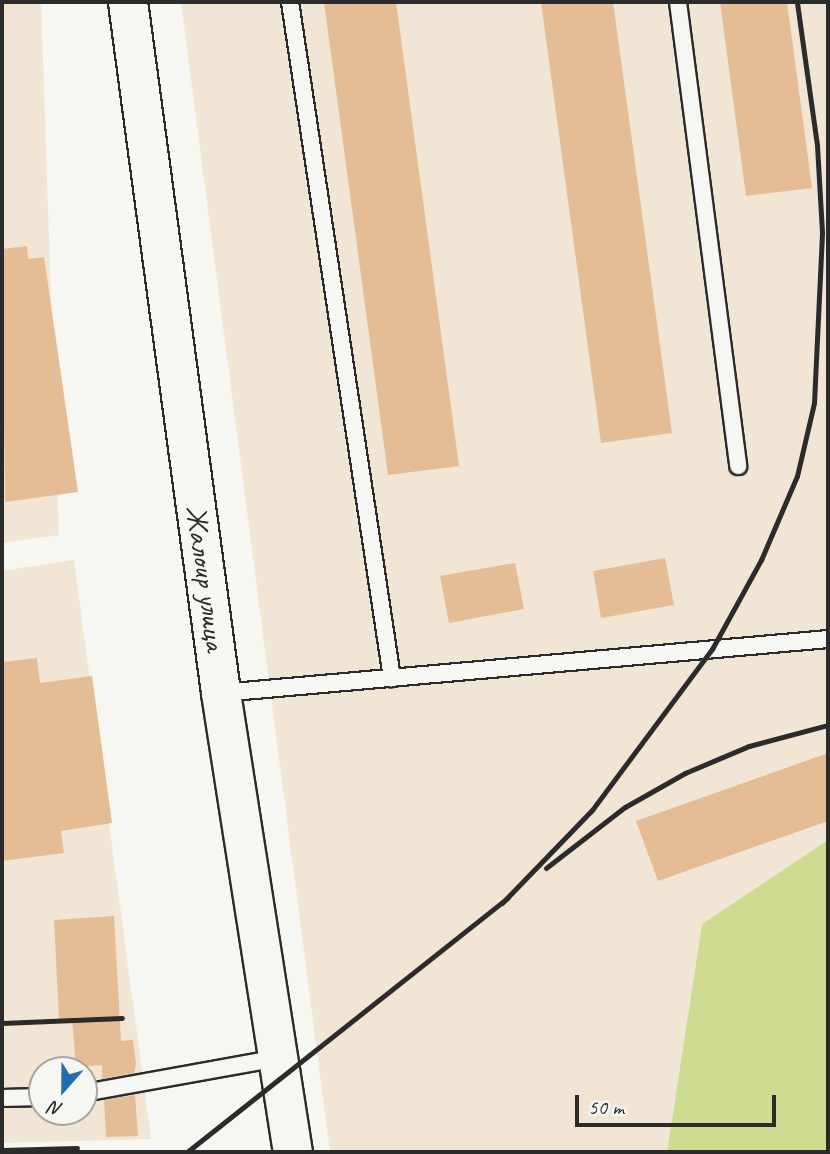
<!DOCTYPE html>
<meta charset="utf-8">
<style>
body{margin:0}
#map{position:relative;width:830px;height:1154px;overflow:hidden;background:#f6f6f2;font-family:Caveat,sans-serif}
div>[style]{position:absolute}
.built>*{inset:0;background:#f1e5d6}
.green>*{inset:0;background:#cddc90}
.building>*{inset:0;background:#e4bd95}
.roads{filter:drop-shadow(2px 0 #2b2b2b) drop-shadow(-2px 0 #2b2b2b) drop-shadow(0 2px #2b2b2b) drop-shadow(0 -2px #2b2b2b)}
.lane>*{height:16px;margin:-8px;padding:0 8px;transform-origin:8px;border-radius:8px;background:#f6f6f2}
.secondary>*{height:38px;margin:-19px;padding:0 19px;transform-origin:19px;border-radius:19px;background:#f6f6f2}
.rail>*{height:5px;margin:-2.5px;padding:0 2.5px;transform-origin:2.5px;border-radius:2.5px;background:#2b2b2b}
span{translate:-50% -50%;white-space:nowrap;text-align:center;line-height:1.15;-webkit-text-stroke:7px #f6f6f2;paint-order:stroke}
.street-label{font-size:30px;color:#2b2b2b}
.frame{position:absolute;inset:0;border:4px solid #2b2b2b;pointer-events:none}
.north{position:absolute;left:28px;top:1056px;width:70px;height:70px;box-sizing:border-box;background:#f6f6f2;border:2px solid #a5a5a2;border-radius:50%;rotate:201deg;font-size:19px;font-weight:700;line-height:28px;text-align:center;color:#2b2b2b}
.north::after{content:'';display:block;margin:auto;width:24px;height:32px;background:#1f6fb2;clip-path:polygon(50% 0,100% 100%,50% 72%,0 100%)}
.scale{position:absolute;left:575px;top:1095px;width:201px;height:32px;box-sizing:border-box;border:4px solid #2b2b2b;border-top:0;padding-left:9px;font-size:21px;line-height:24px;white-space:nowrap;color:#2b2b2b;-webkit-text-stroke:5px #f6f6f2;paint-order:stroke}
</style>
<div id="map">
<div class="built">
<div style="clip-path:polygon(2px 2px,41px 2px,59px 535px,2px 543px)"></div>
<div style="clip-path:polygon(181px 2px,828px 2px,828px 840px,702px 924px,667px 1152px,330px 1152px)"></div>
<div style="clip-path:polygon(evenodd,74px 560px,151px 1139px,2px 1143px,2px 571px,74px 560px,42px 1070px,84px 1070px,84px 1112px,42px 1112px,42px 1070px)"></div>
</div>
<div class="green">
<div style="clip-path:polygon(828px 840px,828px 1152px,667px 1152px,702px 924px)"></div>
</div>
<div class="building">
<div style="clip-path:polygon(324px 2px,396px 2px,459px 466px,388px 475px)"></div>
<div style="clip-path:polygon(541px 2px,613px 2px,672px 433px,601px 443px)"></div>
<div style="clip-path:polygon(720px 2px,787px 2px,812px 188px,746px 196px)"></div>
<div style="clip-path:polygon(27px 246px,28px 259px,44px 257px,78px 492px,5px 502px,2px 249px)"></div>
<div style="clip-path:polygon(665px 558px,674px 605px,601px 618px,593px 571px)"></div>
<div style="clip-path:polygon(515px 563px,524px 609px,449px 623px,440px 576px)"></div>
<div style="clip-path:polygon(37px 658px,40px 683px,92px 676px,112px 823px,61px 831px,64px 853px,2px 861px,2px 662px)"></div>
<div style="clip-path:polygon(828px 753px,828px 821px,658px 881px,636px 821px)"></div>
<div style="clip-path:polygon(114px 916px,121px 1041px,133px 1040px,136px 1064px,134px 1073px,102px 1079px,102px 1065px,76px 1067px,72px 1018px,59px 1019px,54px 920px)"></div>
<div style="clip-path:polygon(135px 1095px,138px 1136px,106px 1137px,104px 1100px)"></div>
</div>
<div class="roads">
<div class="lane">
<div style="left:290px;top:2px;width:684px;rotate:81.42deg"></div>
<div style="left:678px;top:2px;width:468px;rotate:82.6deg"></div>
<div style="left:221px;top:693px;width:609px;rotate:-5.08deg"></div>
<div style="left:84px;top:1093px;width:198px;rotate:-10.2deg"></div>
<div style="left:2px;top:1098px;width:40px;rotate:-1.4deg"></div>
</div>
<div class="secondary">
<div style="left:128px;top:2px;width:697px;rotate:82.33deg"></div>
<div style="left:221px;top:693px;width:465px;rotate:81.1deg"></div>
</div>
</div>
<div class="rail">
<div style="left:546px;top:868px;width:100px;rotate:-37.7deg"></div>
<div style="left:625px;top:807px;width:69px;rotate:-29.5deg"></div>
<div style="left:685px;top:773px;width:69px;rotate:-22.9deg"></div>
<div style="left:749px;top:746px;width:82px;rotate:-14.9deg"></div>
<div style="left:502px;top:903px;width:129px;rotate:-45.9deg"></div>
<div style="left:592px;top:810px;width:201px;rotate:-53.3deg"></div>
<div style="left:712px;top:649px;width:102px;rotate:-61.2deg"></div>
<div style="left:761px;top:560px;width:91px;rotate:-66.8deg"></div>
<div style="left:797px;top:476px;width:75px;rotate:-76.9deg"></div>
<div style="left:814px;top:403px;width:171px;rotate:-87.3deg"></div>
<div style="left:822px;top:232px;width:87px;rotate:-93.3deg"></div>
<div style="left:817px;top:145px;width:144px;rotate:-98deg"></div>
<div style="left:2px;top:1023px;width:120px;rotate:-2.4deg"></div>
<div style="left:2px;top:1150px;width:75px;rotate:-1.5deg"></div>
<div style="left:187px;top:1152px;width:409px;rotate:-38.4deg"></div>
</div>
<div class="street-label">
<span style="left:206px;top:578px;rotate:82deg">Жалоир улица</span>
</div>
<div class="frame"></div>
<div class="north">N</div>
<div class="scale">50 m</div>
</div>
